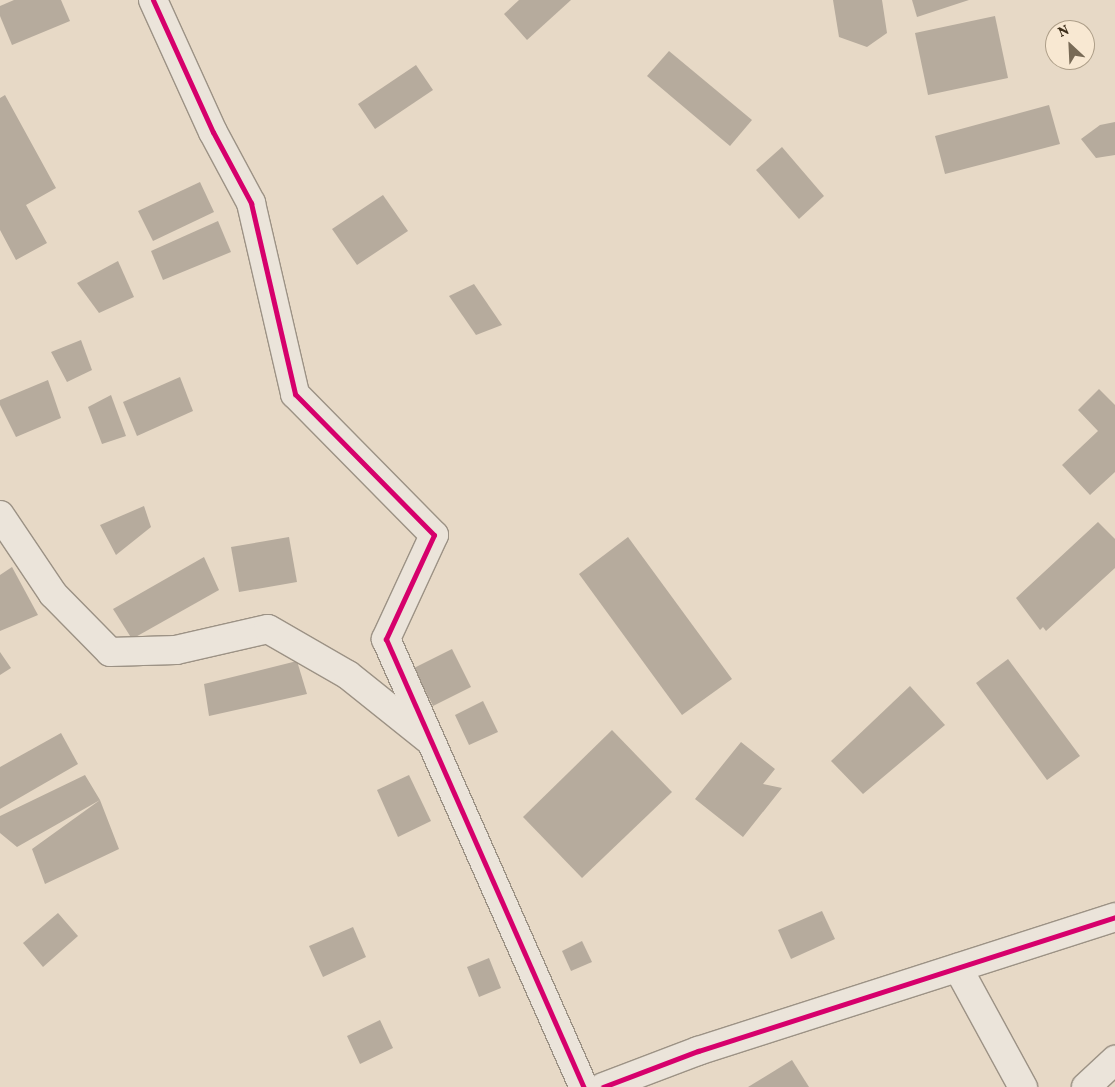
<!DOCTYPE html>
<style>
body{margin:0}
#map{position:relative;width:1115px;height:1087px;overflow:hidden;background:#e7d9c6;font-family:Vollkorn,serif}
div>[style]{position:absolute}
.building>*{inset:0;background:#b6ab9d}
.roads{filter:drop-shadow(1px 0 #9c9285) drop-shadow(-1px 0 #9c9285) drop-shadow(0 1px #9c9285) drop-shadow(0 -1px #9c9285)}
.minor>*{height:28px;margin:-14px;padding:0 14px;transform-origin:14px;border-radius:14px;background:#ebe4da}
.cycleway>*{height:5px;margin:-2.5px;padding:0 2.5px;transform-origin:2.5px;border-radius:2.5px;background:#d6006c}
span{translate:-50% -50%;white-space:nowrap;text-align:center;line-height:1.15;-webkit-text-stroke:5px #f8e8d2;paint-order:stroke}
.north{position:absolute;left:1045px;top:20px;width:50px;height:50px;box-sizing:border-box;background:#f8e8d2;border:1px solid #ad9e88;border-radius:50%;rotate:335deg;font-size:14px;font-weight:700;line-height:20px;text-align:center;color:#3d2e1a}
.north::after{content:'';display:block;margin:auto;width:18px;height:22px;background:#786a56;clip-path:polygon(50% 0,100% 100%,50% 72%,0 100%)}
</style>
<div id="map">
<div class="building">
<div style="clip-path:polygon(14px 0,61px 0,70px 21px,12px 45px,0 16px,0 6px)"></div>
<div style="clip-path:polygon(519px 0,571px 0,527px 40px,504px 14px)"></div>
<div style="clip-path:polygon(833px 0,882px 0,887px 33px,867px 47px,839px 37px)"></div>
<div style="clip-path:polygon(912px 0,969px 0,917px 17px)"></div>
<div style="clip-path:polygon(995px 16px,1008px 78px,928px 95px,915px 33px)"></div>
<div style="clip-path:polygon(669px 51px,752px 120px,730px 146px,647px 76px)"></div>
<div style="clip-path:polygon(416px 65px,433px 90px,375px 129px,358px 104px)"></div>
<div style="clip-path:polygon(5px 95px,56px 188px,26px 205px,47px 243px,16px 260px,0 230px,0 98px)"></div>
<div style="clip-path:polygon(1049px 105px,1060px 144px,945px 174px,935px 136px)"></div>
<div style="clip-path:polygon(1115px 122px,1115px 155px,1096px 158px,1081px 139px,1100px 125px)"></div>
<div style="clip-path:polygon(782px 147px,824px 196px,799px 219px,756px 170px)"></div>
<div style="clip-path:polygon(200px 182px,214px 212px,153px 241px,138px 211px)"></div>
<div style="clip-path:polygon(383px 195px,408px 231px,357px 265px,332px 229px)"></div>
<div style="clip-path:polygon(218px 221px,231px 252px,163px 280px,151px 251px)"></div>
<div style="clip-path:polygon(118px 261px,134px 297px,99px 313px,77px 283px)"></div>
<div style="clip-path:polygon(474px 284px,502px 325px,476px 335px,449px 296px)"></div>
<div style="clip-path:polygon(81px 340px,92px 370px,67px 382px,51px 352px)"></div>
<div style="clip-path:polygon(180px 377px,193px 411px,137px 436px,123px 402px)"></div>
<div style="clip-path:polygon(48px 380px,61px 418px,16px 437px,0 405px,0 400px)"></div>
<div style="clip-path:polygon(1099px 389px,1115px 405px,1115px 472px,1090px 495px,1062px 465px,1098px 431px,1078px 410px)"></div>
<div style="clip-path:polygon(111px 395px,126px 436px,102px 444px,88px 407px)"></div>
<div style="clip-path:polygon(144px 506px,151px 527px,116px 555px,100px 525px)"></div>
<div style="clip-path:polygon(1098px 522px,1115px 539px,1115px 568px,1046px 631px,1043px 627px,1040px 630px,1016px 598px)"></div>
<div style="clip-path:polygon(289px 537px,297px 582px,239px 592px,231px 547px)"></div>
<div style="clip-path:polygon(628px 537px,732px 679px,682px 715px,579px 574px)"></div>
<div style="clip-path:polygon(204px 557px,219px 590px,132px 639px,113px 609px)"></div>
<div style="clip-path:polygon(12px 567px,38px 615px,0 631px,0 575px)"></div>
<div style="clip-path:polygon(452px 649px,471px 687px,433px 706px,414px 668px)"></div>
<div style="clip-path:polygon(0 652px,11px 668px,0 675px)"></div>
<div style="clip-path:polygon(1008px 659px,1080px 756px,1047px 780px,976px 683px)"></div>
<div style="clip-path:polygon(297px 661px,307px 694px,209px 716px,204px 684px)"></div>
<div style="clip-path:polygon(910px 686px,945px 725px,863px 794px,831px 761px)"></div>
<div style="clip-path:polygon(483px 701px,498px 732px,469px 745px,455px 715px)"></div>
<div style="clip-path:polygon(612px 730px,672px 792px,582px 878px,523px 817px)"></div>
<div style="clip-path:polygon(61px 733px,78px 764px,0 809px,0 767px)"></div>
<div style="clip-path:polygon(741px 742px,775px 769px,763px 784px,782px 788px,743px 837px,695px 799px)"></div>
<div style="clip-path:polygon(85px 775px,100px 800px,119px 849px,45px 884px,32px 849px,100px 800px,17px 847px,0 833px,0 816px)"></div>
<div style="clip-path:polygon(409px 775px,431px 821px,398px 837px,377px 790px)"></div>
<div style="clip-path:polygon(822px 911px,835px 939px,791px 959px,778px 930px)"></div>
<div style="clip-path:polygon(58px 913px,78px 936px,43px 967px,23px 943px)"></div>
<div style="clip-path:polygon(353px 927px,366px 957px,323px 977px,309px 946px)"></div>
<div style="clip-path:polygon(582px 941px,592px 962px,571px 971px,562px 951px)"></div>
<div style="clip-path:polygon(489px 958px,501px 988px,479px 997px,467px 967px)"></div>
<div style="clip-path:polygon(380px 1020px,393px 1048px,360px 1064px,347px 1036px)"></div>
<div style="clip-path:polygon(792px 1060px,809px 1087px,748px 1087px)"></div>
</div>
<div class="roads">
<div class="minor">
<div style="left:153px;top:0;width:145px;rotate:65.6deg"></div>
<div style="left:213px;top:132px;width:81px;rotate:61.8deg"></div>
<div style="left:251px;top:203px;width:196px;rotate:77deg"></div>
<div style="left:295px;top:394px;width:198px;rotate:45.4deg"></div>
<div style="left:434px;top:535px;width:115px;rotate:114.8deg"></div>
<div style="left:386px;top:639px;width:490px;rotate:66.2deg"></div>
<div style="left:0;top:515px;width:95px;rotate:56.1deg"></div>
<div style="left:53px;top:594px;width:81px;rotate:45.5deg"></div>
<div style="left:110px;top:652px;width:66px;rotate:-1.7deg"></div>
<div style="left:176px;top:650px;width:94px;rotate:-12.9deg"></div>
<div style="left:268px;top:629px;width:92px;rotate:29.9deg"></div>
<div style="left:348px;top:675px;width:104px;rotate:38.7deg"></div>
<div style="left:958px;top:968px;width:136px;rotate:61.4deg"></div>
<div style="left:603px;top:1087px;width:102px;rotate:-20.8deg"></div>
<div style="left:698px;top:1051px;width:438px;rotate:-17.8deg"></div>
<div style="left:1086px;top:1087px;width:40px;rotate:-43deg"></div>
</div>
</div>
<div class="cycleway">
<div style="left:153px;top:0;width:145px;rotate:65.6deg"></div>
<div style="left:213px;top:132px;width:81px;rotate:61.8deg"></div>
<div style="left:251px;top:203px;width:196px;rotate:77deg"></div>
<div style="left:295px;top:394px;width:198px;rotate:45.4deg"></div>
<div style="left:434px;top:535px;width:115px;rotate:114.8deg"></div>
<div style="left:386px;top:639px;width:490px;rotate:66.2deg"></div>
<div style="left:603px;top:1087px;width:102px;rotate:-20.8deg"></div>
<div style="left:698px;top:1051px;width:438px;rotate:-17.8deg"></div>
</div>
<div class="north">N</div>
</div>
